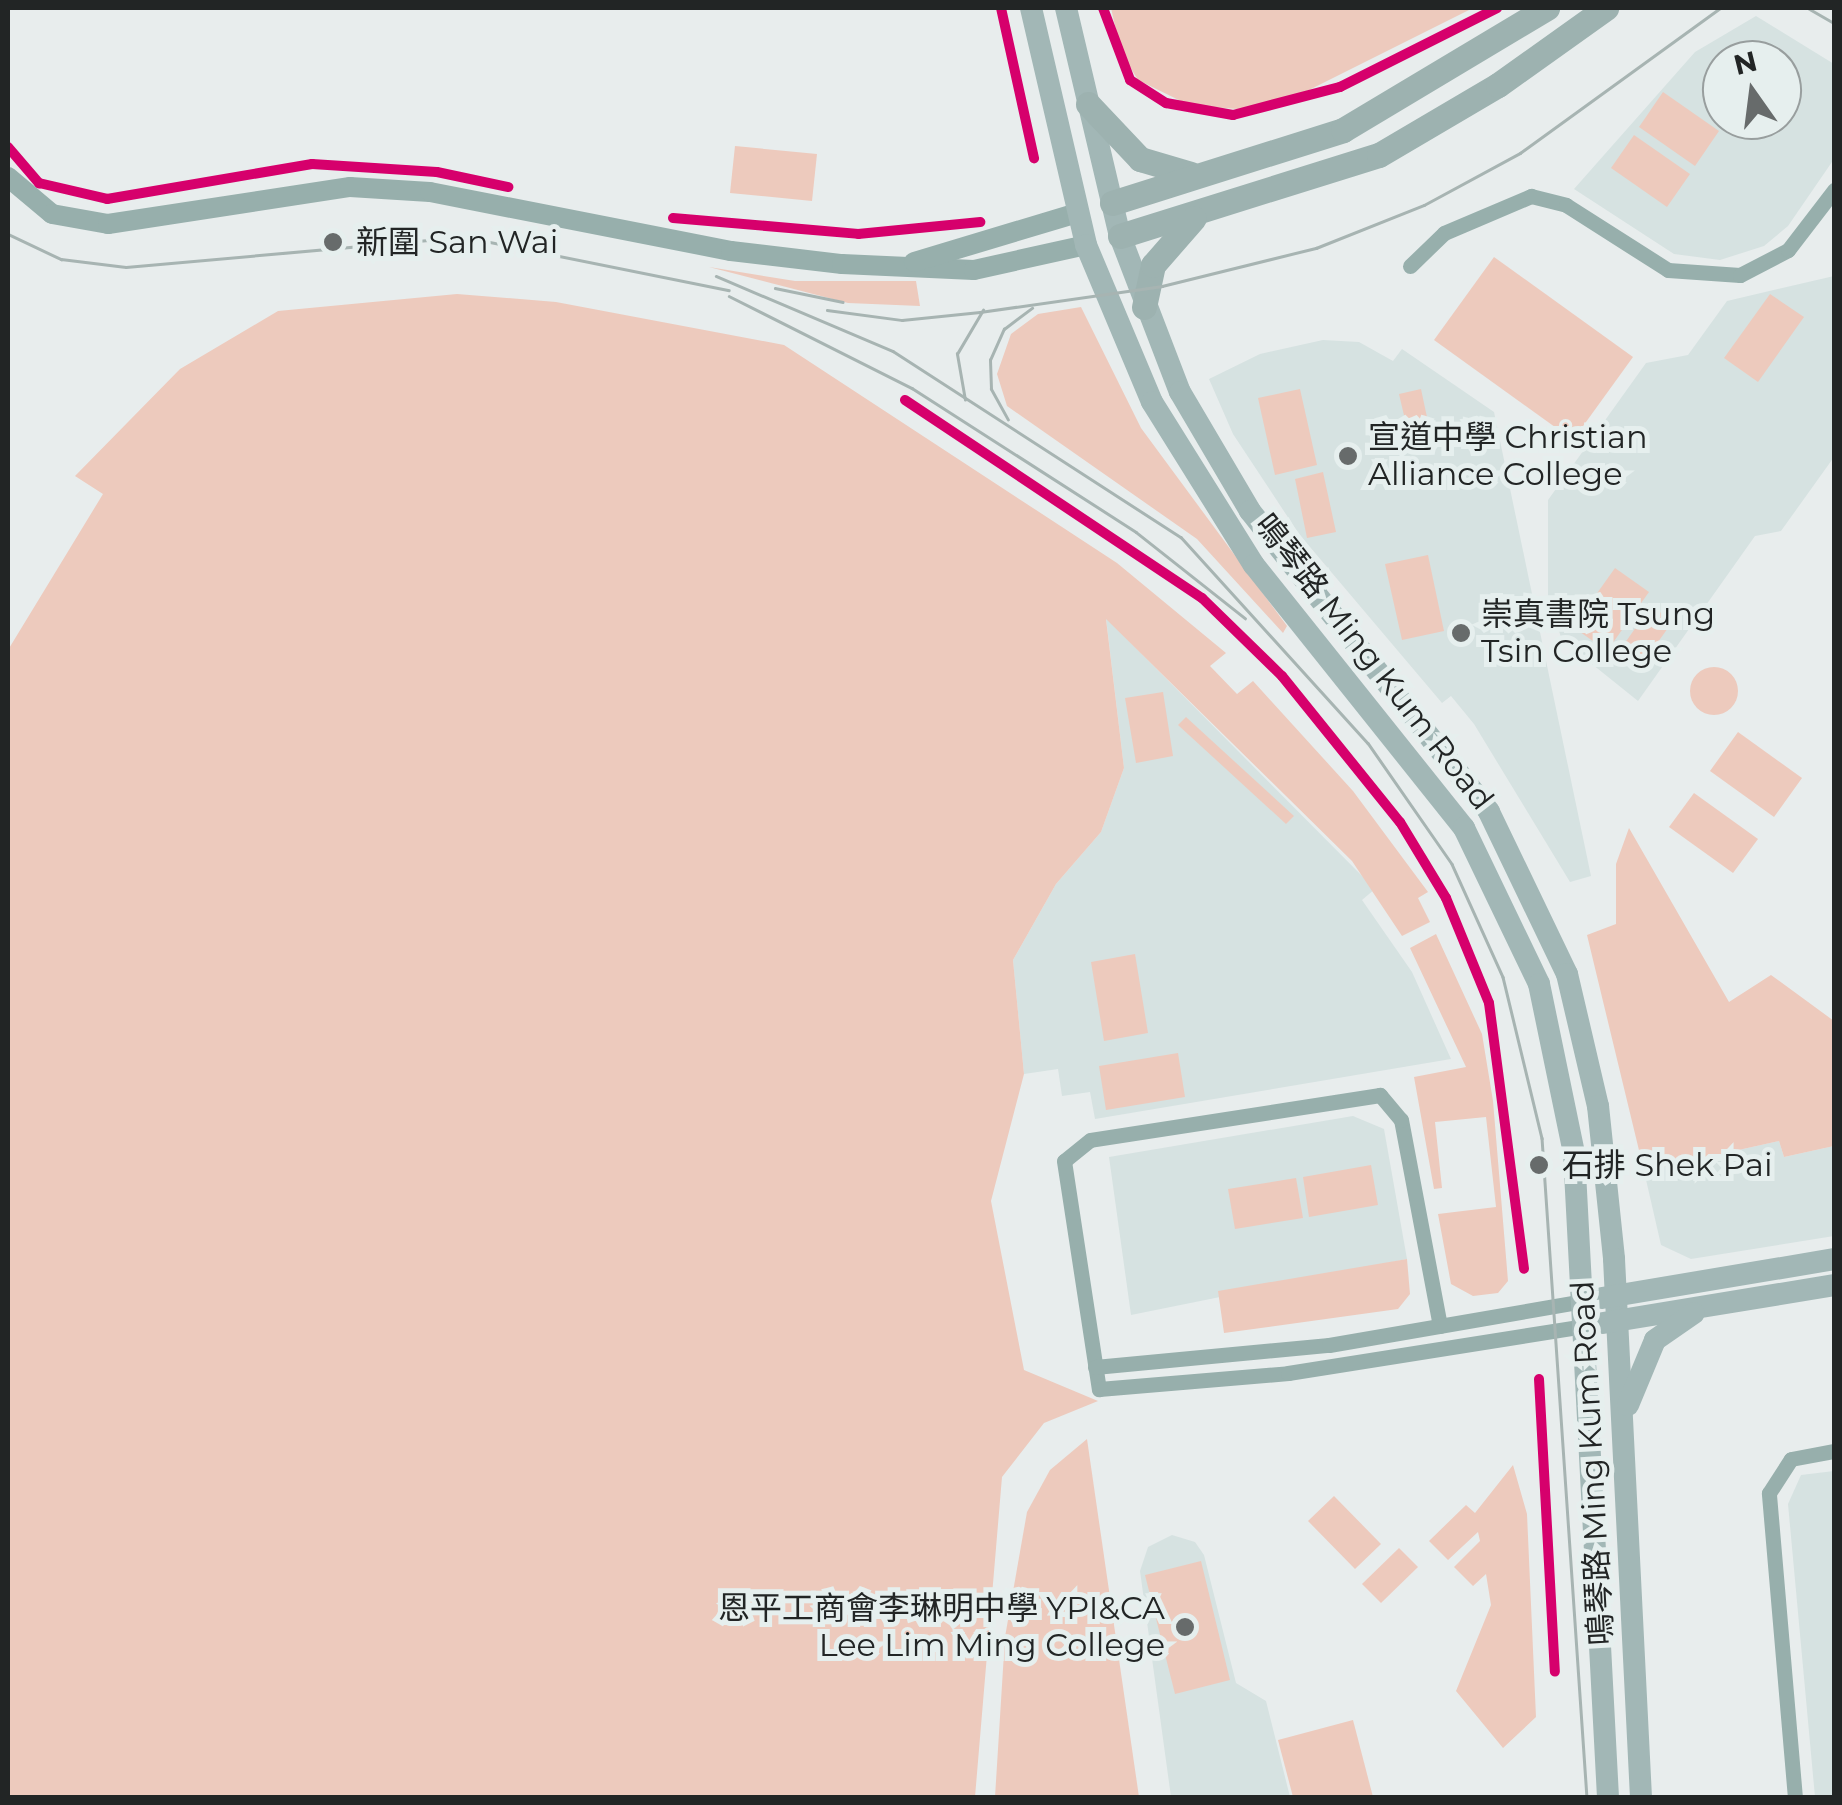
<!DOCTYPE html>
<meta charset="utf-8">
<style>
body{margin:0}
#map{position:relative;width:1842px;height:1805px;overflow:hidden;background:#e8eded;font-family:Montserrat,"Noto Sans TC",sans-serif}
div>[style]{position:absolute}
.built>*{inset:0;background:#d6e2e1}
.green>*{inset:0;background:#edcabd}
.round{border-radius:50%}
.minor>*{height:15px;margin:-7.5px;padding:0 7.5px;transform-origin:7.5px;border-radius:7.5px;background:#97afac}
.tertiary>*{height:20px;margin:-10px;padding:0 10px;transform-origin:10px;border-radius:10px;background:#97afac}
.secondary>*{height:22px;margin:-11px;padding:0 11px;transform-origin:11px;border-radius:11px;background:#a2b7b6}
.primary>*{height:25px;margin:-12.5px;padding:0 12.5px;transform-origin:12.5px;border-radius:12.5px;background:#9db2b0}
.tram>*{height:2.5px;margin:-1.25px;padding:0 1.25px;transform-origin:1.25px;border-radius:1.25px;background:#a7b4b2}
.cycleway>*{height:10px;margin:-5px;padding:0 5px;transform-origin:5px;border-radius:5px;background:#d6006c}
.dots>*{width:28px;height:28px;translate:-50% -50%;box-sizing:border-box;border:5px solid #e6efee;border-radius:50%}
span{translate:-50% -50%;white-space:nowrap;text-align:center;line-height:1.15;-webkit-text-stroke:10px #e6efee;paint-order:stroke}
.poi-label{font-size:32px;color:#222525}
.left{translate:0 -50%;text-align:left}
.right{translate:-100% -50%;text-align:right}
.street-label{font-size:32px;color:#222525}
.frame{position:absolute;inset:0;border:10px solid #222525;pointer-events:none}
.north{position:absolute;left:1702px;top:40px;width:100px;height:100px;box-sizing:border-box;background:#e6efee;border:2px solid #989e9e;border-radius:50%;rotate:346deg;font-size:28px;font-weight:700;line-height:40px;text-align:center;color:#222525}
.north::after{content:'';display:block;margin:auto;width:35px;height:45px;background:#676b6b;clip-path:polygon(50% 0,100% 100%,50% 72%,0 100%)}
</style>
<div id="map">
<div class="built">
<div style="clip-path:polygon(evenodd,1756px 16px,1834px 64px,1834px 159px,1788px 226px,1764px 246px,1720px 260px,1674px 254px,1574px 189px,1695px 52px,1756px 16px,1722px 60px,1782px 60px,1782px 120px,1722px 120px,1722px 60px)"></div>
<div style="clip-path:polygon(1834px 276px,1834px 457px,1781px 531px,1755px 536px,1638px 701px,1562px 640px,1548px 599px,1548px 500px,1646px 363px,1688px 355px,1727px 301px)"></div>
<div style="clip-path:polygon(1323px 340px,1359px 342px,1393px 361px,1402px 349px,1494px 412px,1591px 876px,1570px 882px,1474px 724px,1451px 696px,1442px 703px,1299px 534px,1233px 434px,1209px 379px,1260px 354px)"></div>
<div style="clip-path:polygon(1106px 618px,1375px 889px,1362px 900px,1412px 972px,1451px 1059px,1095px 1119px,1090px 1092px,1062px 1096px,1058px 1069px,1024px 1074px,1013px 960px,1056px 884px,1101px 832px,1124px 768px)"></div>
<div style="clip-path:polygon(1353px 1116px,1384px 1129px,1407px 1259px,1131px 1315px,1109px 1157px)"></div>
<div style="clip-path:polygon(1779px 1141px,1784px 1157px,1834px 1146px,1834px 1236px,1691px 1259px,1661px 1245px,1644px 1171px)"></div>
<div style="clip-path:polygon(1834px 1471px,1834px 1797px,1815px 1797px,1788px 1504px,1801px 1475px)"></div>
<div style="clip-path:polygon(1172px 1535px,1195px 1542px,1204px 1555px,1236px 1683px,1266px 1701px,1290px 1797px,1171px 1797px,1140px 1571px,1148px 1547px)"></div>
</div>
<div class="green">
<div style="clip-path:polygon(1111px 8px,1473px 8px,1281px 104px,1237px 109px,1189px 105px,1138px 80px,1121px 52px)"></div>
<div style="clip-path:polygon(1663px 92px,1719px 131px,1695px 166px,1639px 127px)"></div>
<div style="clip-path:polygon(1634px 135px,1690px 174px,1667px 207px,1611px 168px)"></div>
<div style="clip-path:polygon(735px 146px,817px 154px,812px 201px,730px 193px)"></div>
<div style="clip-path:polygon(1494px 257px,1633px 357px,1573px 440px,1434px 340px)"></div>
<div style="clip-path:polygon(709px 267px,795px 281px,916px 281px,920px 306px,848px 303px)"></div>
<div style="clip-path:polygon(457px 294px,556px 302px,784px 345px,1117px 563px,1226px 653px,1210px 666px,1237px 694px,1253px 681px,1353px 791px,1428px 892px,1418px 898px,1430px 922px,1402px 936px,1352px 861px,1106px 619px,1124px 768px,1101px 832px,1056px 884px,1013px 960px,1024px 1074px,991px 1201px,1024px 1370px,1098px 1401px,1044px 1423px,1002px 1477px,975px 1797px,8px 1797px,8px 650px,103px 494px,75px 476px,180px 369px,278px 311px)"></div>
<div style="clip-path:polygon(1770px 294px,1804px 317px,1758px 382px,1724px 358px)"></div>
<div style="clip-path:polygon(1081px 307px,1141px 428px,1287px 626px,1283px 633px,1197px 539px,1007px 406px,997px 374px,1011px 334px,1038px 314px)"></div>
<div style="clip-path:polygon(1300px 389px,1317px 465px,1275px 475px,1258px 398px)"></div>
<div style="clip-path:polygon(1421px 389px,1431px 436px,1410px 441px,1399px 394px)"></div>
<div style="clip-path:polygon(1323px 472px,1336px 532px,1307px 538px,1295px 479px)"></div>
<div style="clip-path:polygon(1428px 555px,1444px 631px,1402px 640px,1385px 564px)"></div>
<div style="clip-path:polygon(1615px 568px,1649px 592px,1607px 651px,1573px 627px)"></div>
<div style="clip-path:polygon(1651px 606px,1673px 621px,1643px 663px,1622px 647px)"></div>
<div class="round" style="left:1690px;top:667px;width:48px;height:48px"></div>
<div style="clip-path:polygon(1163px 692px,1173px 756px,1136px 763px,1125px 698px)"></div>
<div style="clip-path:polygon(1186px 717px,1294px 816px,1286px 824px,1178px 725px)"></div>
<div style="clip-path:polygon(1738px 732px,1802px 778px,1774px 817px,1710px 771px)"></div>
<div style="clip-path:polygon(1694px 793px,1758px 839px,1733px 873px,1669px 827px)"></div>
<div style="clip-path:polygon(1629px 828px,1729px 1002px,1771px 975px,1834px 1021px,1834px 1146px,1784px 1157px,1779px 1141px,1644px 1171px,1587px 935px,1616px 924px,1616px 864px)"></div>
<div style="clip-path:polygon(1436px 934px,1482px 1034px,1493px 1101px,1508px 1281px,1498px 1293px,1473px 1296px,1451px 1284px,1438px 1214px,1496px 1207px,1486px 1117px,1435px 1122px,1442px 1188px,1434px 1189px,1414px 1077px,1466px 1067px,1410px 948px)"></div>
<div style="clip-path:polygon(1135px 954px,1148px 1033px,1104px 1041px,1091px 962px)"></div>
<div style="clip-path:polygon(1178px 1053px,1185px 1097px,1106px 1110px,1099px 1066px)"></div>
<div style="clip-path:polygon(1371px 1165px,1378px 1205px,1309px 1217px,1303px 1177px)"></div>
<div style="clip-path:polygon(1296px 1178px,1303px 1218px,1235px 1229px,1228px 1189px)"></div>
<div style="clip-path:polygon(1407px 1259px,1410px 1294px,1398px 1309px,1224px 1333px,1218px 1291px)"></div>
<div style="clip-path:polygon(1087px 1439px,1139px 1797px,995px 1797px,1005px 1637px,1027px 1512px,1050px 1470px)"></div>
<div style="clip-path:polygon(1513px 1465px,1527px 1514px,1536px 1717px,1503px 1748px,1456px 1691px,1491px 1605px,1486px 1574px,1473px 1586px,1454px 1567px,1480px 1541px,1478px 1532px,1448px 1560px,1429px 1541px,1466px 1505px,1475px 1513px)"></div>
<div style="clip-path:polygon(1334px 1496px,1381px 1544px,1355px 1569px,1308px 1521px)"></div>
<div style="clip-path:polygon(1399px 1548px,1418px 1567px,1381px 1603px,1362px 1584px)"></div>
<div style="clip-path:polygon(1201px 1561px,1230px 1680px,1175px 1694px,1145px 1575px)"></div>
<div style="clip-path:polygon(1353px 1720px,1373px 1797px,1293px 1797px,1278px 1740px)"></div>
</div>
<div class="minor">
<div style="left:1410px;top:266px;width:47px;rotate:-44.1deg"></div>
<div style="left:1444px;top:233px;width:95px;rotate:-23deg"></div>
<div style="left:1531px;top:196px;width:36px;rotate:14deg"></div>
<div style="left:1566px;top:205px;width:121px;rotate:32.5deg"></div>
<div style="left:1668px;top:270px;width:72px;rotate:4deg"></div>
<div style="left:1740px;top:275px;width:54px;rotate:-27.5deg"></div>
<div style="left:1788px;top:250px;width:76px;rotate:-52.5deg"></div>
<div style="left:1440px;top:1326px;width:210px;rotate:-100.7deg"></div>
<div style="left:1401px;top:1120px;width:33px;rotate:-130deg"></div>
<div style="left:1380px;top:1095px;width:293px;rotate:171.2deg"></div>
<div style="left:1090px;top:1140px;width:33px;rotate:141deg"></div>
<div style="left:1064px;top:1161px;width:231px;rotate:81.3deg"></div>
<div style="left:1099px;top:1389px;width:190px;rotate:-4.8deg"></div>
<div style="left:1288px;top:1373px;width:301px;rotate:-9deg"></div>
<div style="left:1095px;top:1367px;width:235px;rotate:-5.4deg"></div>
<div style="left:1329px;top:1345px;width:259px;rotate:-9.8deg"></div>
<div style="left:1795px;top:1798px;width:306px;rotate:-94.9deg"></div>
<div style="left:1769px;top:1493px;width:40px;rotate:-57.1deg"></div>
<div style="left:1791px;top:1459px;width:44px;rotate:-10.5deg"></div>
</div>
<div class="tertiary">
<div style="left:8px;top:177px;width:57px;rotate:40.1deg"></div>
<div style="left:52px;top:214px;width:57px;rotate:10.1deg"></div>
<div style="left:108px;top:224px;width:245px;rotate:-8.7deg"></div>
<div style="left:350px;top:187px;width:80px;rotate:3.6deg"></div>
<div style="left:430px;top:192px;width:307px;rotate:11.1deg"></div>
<div style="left:731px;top:251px;width:112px;rotate:6.7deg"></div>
<div style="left:842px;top:264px;width:132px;rotate:2.6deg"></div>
<div style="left:974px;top:270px;width:115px;rotate:-12.6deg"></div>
<div style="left:914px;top:262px;width:170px;rotate:-16.7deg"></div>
</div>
<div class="secondary">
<div style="left:1031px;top:8px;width:243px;rotate:76.9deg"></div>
<div style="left:1086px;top:245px;width:170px;rotate:67.2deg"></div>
<div style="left:1152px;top:402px;width:192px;rotate:58deg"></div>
<div style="left:1254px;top:565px;width:337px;rotate:51.4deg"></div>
<div style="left:1464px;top:828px;width:173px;rotate:64.3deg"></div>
<div style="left:1539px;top:984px;width:173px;rotate:78.3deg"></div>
<div style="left:1574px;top:1153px;width:646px;rotate:86.98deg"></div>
<div style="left:1066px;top:8px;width:234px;rotate:76.7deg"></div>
<div style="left:1120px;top:236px;width:167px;rotate:69deg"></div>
<div style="left:1180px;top:392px;width:138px;rotate:59.5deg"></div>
<div style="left:1250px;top:511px;width:384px;rotate:51.5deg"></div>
<div style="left:1489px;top:812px;width:180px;rotate:64.3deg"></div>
<div style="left:1567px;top:974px;width:136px;rotate:76.8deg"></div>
<div style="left:1598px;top:1106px;width:154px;rotate:84deg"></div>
<div style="left:1614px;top:1259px;width:540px;rotate:87.13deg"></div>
<div style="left:1602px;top:1298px;width:235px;rotate:-9.5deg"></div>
<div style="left:1603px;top:1323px;width:234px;rotate:-9.3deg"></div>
<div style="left:1628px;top:1405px;width:70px;rotate:-67.4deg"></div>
<div style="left:1655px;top:1340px;width:47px;rotate:-34.7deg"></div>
</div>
<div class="primary">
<div style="left:1088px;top:104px;width:76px;rotate:46.6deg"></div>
<div style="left:1140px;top:159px;width:53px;rotate:16.4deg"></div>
<div style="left:1112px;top:203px;width:242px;rotate:-17.5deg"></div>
<div style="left:1343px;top:130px;width:238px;rotate:-30.9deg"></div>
<div style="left:1120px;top:236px;width:271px;rotate:-17.4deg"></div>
<div style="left:1379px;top:155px;width:138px;rotate:-30.5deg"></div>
<div style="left:1498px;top:85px;width:133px;rotate:-35.5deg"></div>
<div style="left:1144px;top:307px;width:43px;rotate:-77.9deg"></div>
<div style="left:1153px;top:265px;width:62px;rotate:-48.9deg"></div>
</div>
<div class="tram">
<div style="left:1808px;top:8px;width:30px;rotate:30deg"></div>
<div style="left:8px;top:234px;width:59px;rotate:25.3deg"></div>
<div style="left:61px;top:259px;width:65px;rotate:7deg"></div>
<div style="left:126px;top:267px;width:340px;rotate:-5.1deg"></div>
<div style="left:465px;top:237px;width:269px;rotate:11.4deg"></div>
<div style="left:716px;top:276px;width:192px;rotate:23deg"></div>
<div style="left:893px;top:351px;width:343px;rotate:32.9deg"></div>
<div style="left:1181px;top:537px;width:278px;rotate:47.8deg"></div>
<div style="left:1368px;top:743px;width:147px;rotate:55.2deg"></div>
<div style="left:1452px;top:864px;width:124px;rotate:65.7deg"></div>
<div style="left:1503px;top:977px;width:166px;rotate:76.4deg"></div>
<div style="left:1542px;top:1138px;width:662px;rotate:86.1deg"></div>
<div style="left:775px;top:288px;width:69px;rotate:11.6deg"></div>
<div style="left:729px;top:296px;width:205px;rotate:26.7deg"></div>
<div style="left:912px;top:388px;width:266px;rotate:32.7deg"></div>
<div style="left:1136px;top:532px;width:139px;rotate:38.3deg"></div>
<div style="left:827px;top:310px;width:76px;rotate:7.6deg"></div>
<div style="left:902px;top:320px;width:78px;rotate:-5.9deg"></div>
<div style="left:980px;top:312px;width:184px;rotate:-8.1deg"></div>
<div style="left:1162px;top:286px;width:159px;rotate:-13.9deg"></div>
<div style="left:1316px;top:248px;width:116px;rotate:-21.7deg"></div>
<div style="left:1424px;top:205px;width:109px;rotate:-28.4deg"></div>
<div style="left:1520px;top:153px;width:247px;rotate:-35.9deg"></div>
<div style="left:965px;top:400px;width:47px;rotate:-99.9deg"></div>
<div style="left:957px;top:354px;width:51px;rotate:-59.4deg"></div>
<div style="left:1008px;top:420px;width:35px;rotate:-119deg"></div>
<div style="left:991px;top:389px;width:29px;rotate:-92deg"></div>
<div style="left:990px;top:360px;width:34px;rotate:-66deg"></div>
<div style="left:1004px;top:329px;width:35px;rotate:-37deg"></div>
</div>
<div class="cycleway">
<div style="left:1001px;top:8px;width:154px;rotate:77.6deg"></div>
<div style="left:1103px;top:8px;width:77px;rotate:69.4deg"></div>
<div style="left:1130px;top:80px;width:43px;rotate:32.6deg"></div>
<div style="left:1166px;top:103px;width:68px;rotate:10.2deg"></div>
<div style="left:1233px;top:115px;width:111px;rotate:-14.7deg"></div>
<div style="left:1340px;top:87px;width:176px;rotate:-26.7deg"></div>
<div style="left:8px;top:147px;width:48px;rotate:49.3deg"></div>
<div style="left:39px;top:183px;width:70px;rotate:13.2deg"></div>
<div style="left:107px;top:199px;width:208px;rotate:-9.7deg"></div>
<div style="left:312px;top:164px;width:125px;rotate:3.7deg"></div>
<div style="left:437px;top:172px;width:73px;rotate:11.9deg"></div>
<div style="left:673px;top:218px;width:186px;rotate:4.9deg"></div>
<div style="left:858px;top:234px;width:123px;rotate:-5.6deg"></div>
<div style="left:905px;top:400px;width:357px;rotate:33.7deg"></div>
<div style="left:1202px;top:598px;width:112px;rotate:44.3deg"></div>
<div style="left:1282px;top:676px;width:188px;rotate:51.1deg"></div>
<div style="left:1400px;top:822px;width:89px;rotate:58.8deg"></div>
<div style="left:1446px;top:898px;width:113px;rotate:67.7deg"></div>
<div style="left:1489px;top:1003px;width:268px;rotate:82.5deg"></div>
<div style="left:1539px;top:1379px;width:293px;rotate:86.9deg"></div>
</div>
<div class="dots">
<div style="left:333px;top:242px;background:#676b6b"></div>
<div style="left:1348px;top:456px;background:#676b6b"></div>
<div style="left:1461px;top:633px;background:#676b6b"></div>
<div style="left:1539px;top:1165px;background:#676b6b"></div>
<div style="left:1185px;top:1627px;background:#676b6b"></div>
</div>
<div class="poi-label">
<span class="left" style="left:356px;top:242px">新圍 San Wai</span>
<span class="left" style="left:1368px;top:456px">宣道中學 Christian<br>Alliance College</span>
<span class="left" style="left:1481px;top:633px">崇真書院 Tsung<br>Tsin College</span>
<span class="left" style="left:1562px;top:1165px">石排 Shek Pai</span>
<span class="right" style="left:1165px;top:1627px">恩平工商會李琳明中學 YPI&amp;CA<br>Lee Lim Ming College</span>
</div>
<div class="street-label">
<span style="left:1374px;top:662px;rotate:52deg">鳴琴路 Ming Kum Road</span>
<span style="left:1592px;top:1463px;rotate:-93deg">鳴琴路 Ming Kum Road</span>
</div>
<div class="frame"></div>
<div class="north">N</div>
</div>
